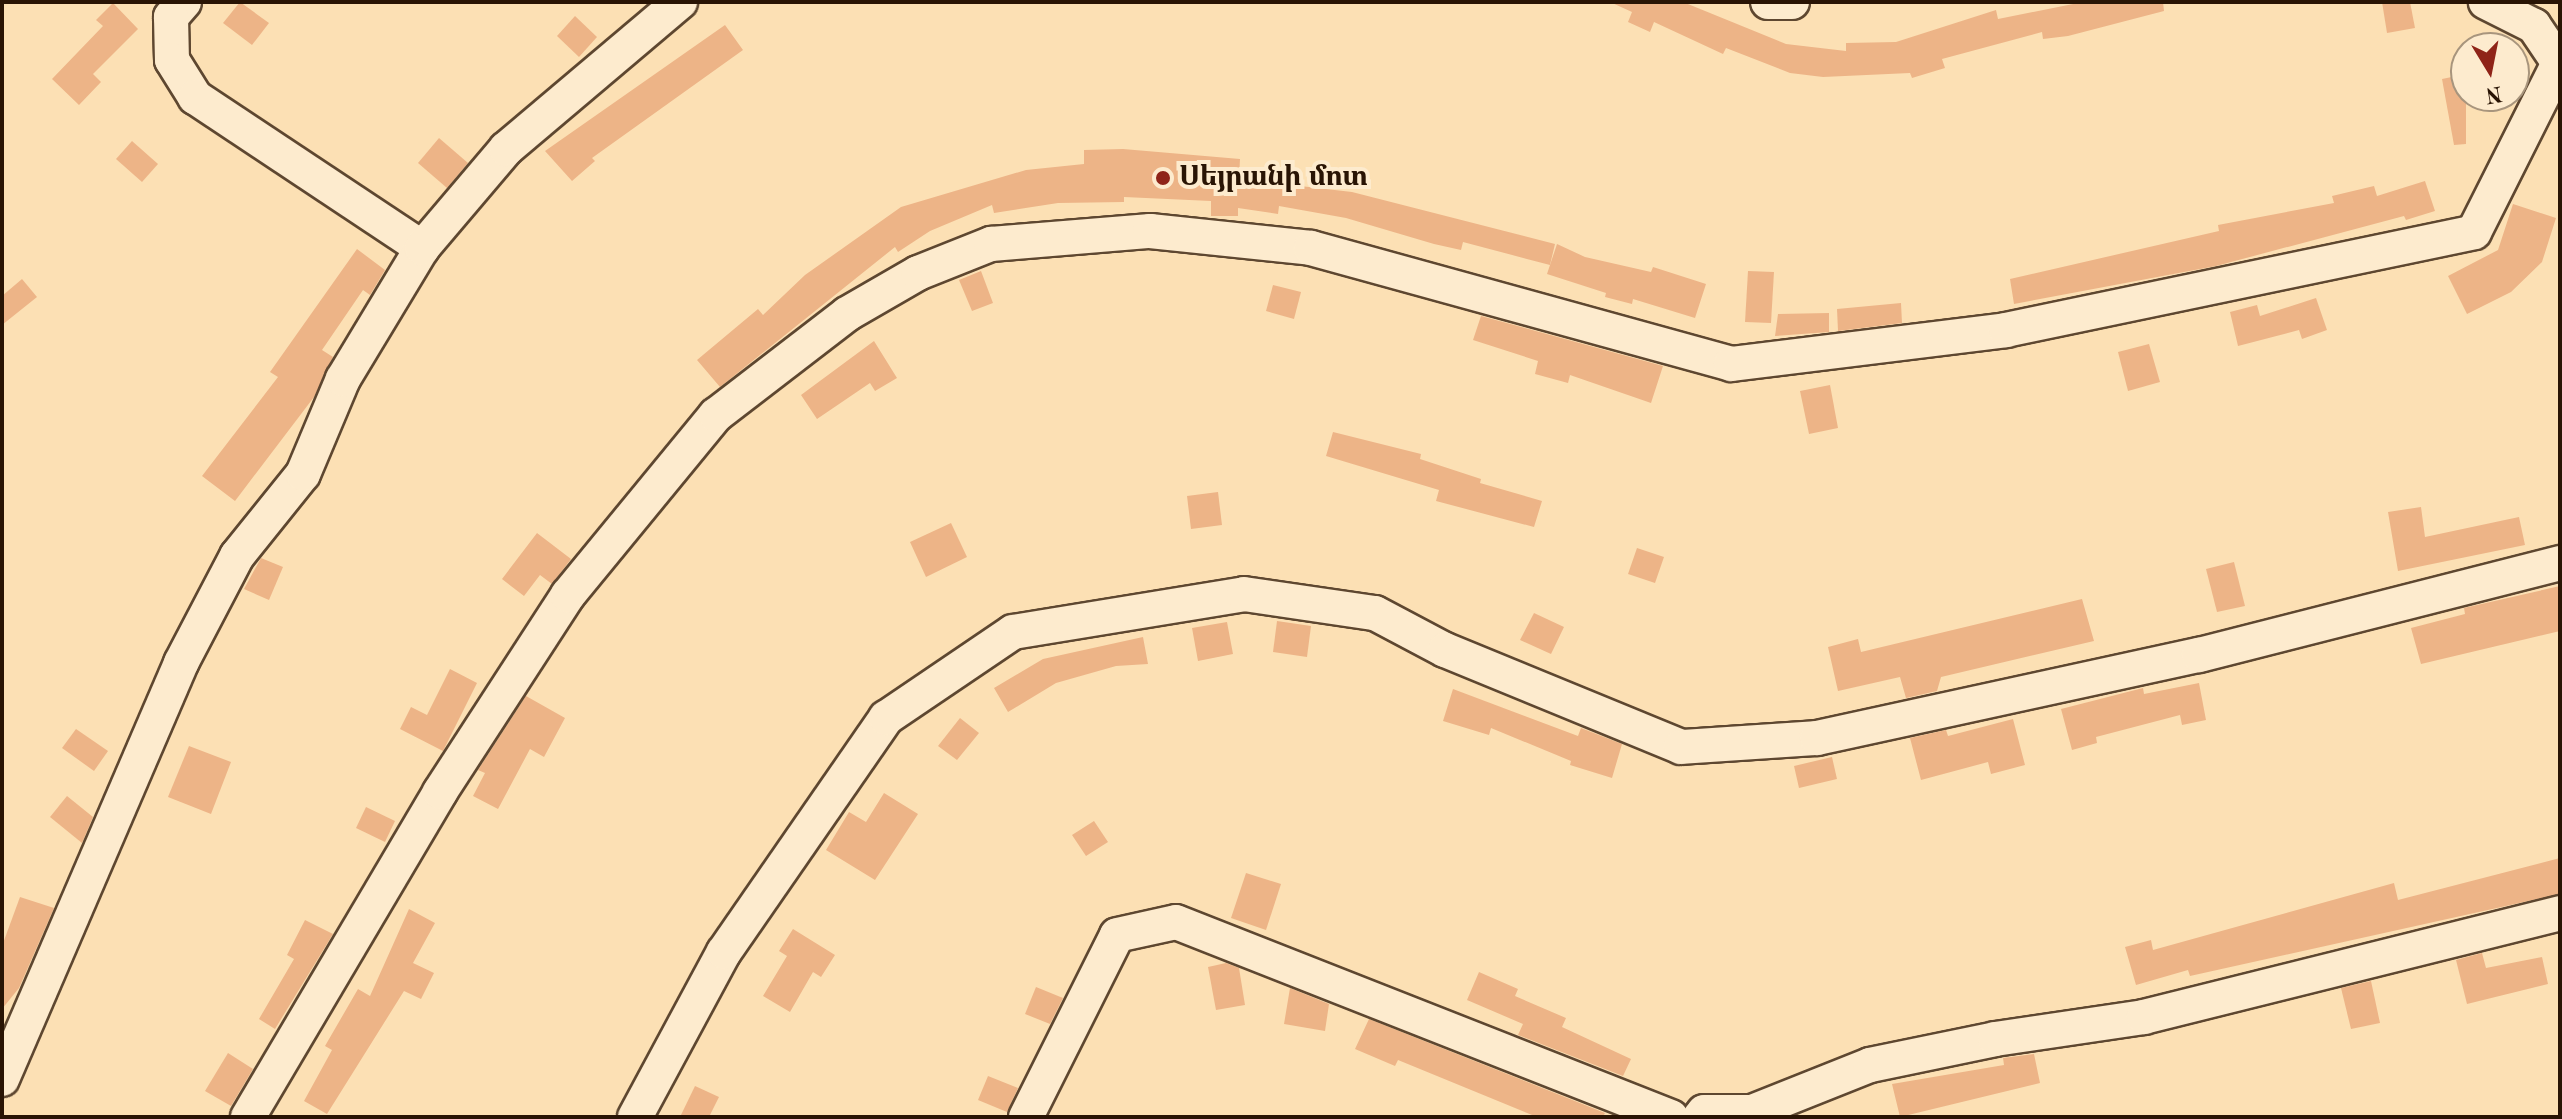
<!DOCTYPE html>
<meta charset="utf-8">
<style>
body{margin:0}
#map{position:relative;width:2562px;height:1119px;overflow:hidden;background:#fce0b4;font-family:"Old Standard TT","Noto Serif Armenian",serif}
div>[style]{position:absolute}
.building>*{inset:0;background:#edb487}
.roads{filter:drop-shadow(2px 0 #5e4730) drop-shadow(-2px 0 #5e4730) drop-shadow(0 2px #5e4730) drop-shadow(0 -2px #5e4730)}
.minor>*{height:34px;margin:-17px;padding:0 17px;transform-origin:17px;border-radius:17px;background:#fdebce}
.dots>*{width:22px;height:22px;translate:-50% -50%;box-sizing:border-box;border:4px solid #fdebce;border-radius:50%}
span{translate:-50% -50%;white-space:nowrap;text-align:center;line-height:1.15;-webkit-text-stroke:8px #fdebce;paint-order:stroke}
.poi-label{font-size:28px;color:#291404;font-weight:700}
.left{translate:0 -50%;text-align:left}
.frame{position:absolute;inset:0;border:4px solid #291404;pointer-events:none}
.north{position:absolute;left:2450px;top:32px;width:80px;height:80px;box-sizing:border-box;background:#fdebce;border:2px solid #a8957d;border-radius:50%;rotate:170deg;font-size:22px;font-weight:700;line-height:32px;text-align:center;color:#291404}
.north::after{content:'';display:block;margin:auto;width:28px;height:36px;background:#8f2418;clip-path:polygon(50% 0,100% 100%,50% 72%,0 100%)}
</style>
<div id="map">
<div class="building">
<div style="clip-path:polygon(240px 2px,269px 23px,252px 45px,223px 23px)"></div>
<div style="clip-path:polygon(1610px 2px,1683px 2px,1786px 44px,1846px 51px,1846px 43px,1896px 42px,1996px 10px,1998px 19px,2083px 2px,2163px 2px,2164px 11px,2068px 36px,2043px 39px,2042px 32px,1942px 59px,1945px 68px,1912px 78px,1910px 73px,1823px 77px,1790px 73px,1726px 48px,1723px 54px,1654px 22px,1650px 32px,1628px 22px,1632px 12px)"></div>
<div style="clip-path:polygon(2382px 2px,2410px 2px,2415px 28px,2387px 33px)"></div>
<div style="clip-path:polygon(113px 3px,138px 29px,93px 74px,101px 82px,79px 105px,52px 79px,103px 26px,96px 20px)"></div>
<div style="clip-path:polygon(575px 16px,597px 37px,579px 57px,557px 36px)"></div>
<div style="clip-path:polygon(725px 25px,743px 50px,592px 158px,595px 161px,572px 181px,545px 151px)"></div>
<div style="clip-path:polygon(2466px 74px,2466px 144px,2454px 145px,2442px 79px)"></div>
<div style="clip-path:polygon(439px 138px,468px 163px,447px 188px,418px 163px)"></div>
<div style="clip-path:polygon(132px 141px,158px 164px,142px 182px,116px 159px)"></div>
<div style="clip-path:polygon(1123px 149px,1240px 159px,1239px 179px,1352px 192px,1555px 244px,1550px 265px,1463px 242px,1461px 250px,1434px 244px,1346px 218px,1279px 206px,1278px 214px,1238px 208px,1238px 216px,1211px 216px,1211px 201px,1124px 197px,1124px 202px,1058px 203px,994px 213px,992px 205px,930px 231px,898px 252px,895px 247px,720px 387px,697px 360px,758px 309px,763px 315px,805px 275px,901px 207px,1026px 170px,1084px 164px,1084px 150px)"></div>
<div style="clip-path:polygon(2425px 181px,2435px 211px,2406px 220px,2404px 216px,2216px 266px,2014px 304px,2010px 279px,2219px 231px,2218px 225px,2334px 203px,2332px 196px,2374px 186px,2377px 196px)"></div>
<div style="clip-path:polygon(2513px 204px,2556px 218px,2542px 262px,2511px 292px,2467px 314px,2448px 276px,2498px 250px)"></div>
<div style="clip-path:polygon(1557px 244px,1585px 257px,1651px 272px,1653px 267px,1706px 284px,1695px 318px,1633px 299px,1632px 304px,1605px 297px,1606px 293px,1547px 274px)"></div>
<div style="clip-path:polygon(357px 249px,385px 270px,370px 295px,363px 290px,322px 350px,333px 357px,314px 397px,235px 501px,202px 476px,278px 377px,270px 372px)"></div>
<div style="clip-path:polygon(981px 271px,993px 303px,972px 311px,959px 280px)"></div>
<div style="clip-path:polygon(1748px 271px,1774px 272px,1771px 323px,1745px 322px)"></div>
<div style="clip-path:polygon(22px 279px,37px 297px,2px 325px,2px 296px)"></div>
<div style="clip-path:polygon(1273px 285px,1301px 292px,1294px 319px,1266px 311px)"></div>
<div style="clip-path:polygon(2316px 298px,2327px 330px,2302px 339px,2299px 330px,2238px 346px,2230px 312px,2257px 305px,2260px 316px)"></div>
<div style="clip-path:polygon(1901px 303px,1902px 323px,1838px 331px,1837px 309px)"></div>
<div style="clip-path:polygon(1829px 313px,1829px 332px,1775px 336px,1778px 314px)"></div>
<div style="clip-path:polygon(1481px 316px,1663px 366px,1651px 403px,1570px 375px,1568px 383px,1535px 374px,1538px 361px,1473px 340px)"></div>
<div style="clip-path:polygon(874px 341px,897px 378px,875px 391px,870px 383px,817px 419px,801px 395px)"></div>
<div style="clip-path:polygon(2149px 344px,2160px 382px,2128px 391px,2118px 352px)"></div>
<div style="clip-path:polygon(1830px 385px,1838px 428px,1809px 434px,1800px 391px)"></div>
<div style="clip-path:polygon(1333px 432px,1421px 454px,1420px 459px,1481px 479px,1480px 483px,1542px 501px,1534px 527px,1436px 501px,1439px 490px,1326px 456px)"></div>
<div style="clip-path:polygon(1218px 492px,1222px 525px,1191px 529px,1187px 496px)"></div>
<div style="clip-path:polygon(2421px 507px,2425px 537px,2519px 517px,2525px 545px,2398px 571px,2388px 512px)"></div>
<div style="clip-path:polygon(951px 523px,967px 557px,926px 577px,910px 542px)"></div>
<div style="clip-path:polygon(537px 533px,571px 559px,552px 584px,540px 575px,524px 596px,502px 579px)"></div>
<div style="clip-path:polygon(1637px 548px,1664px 557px,1655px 583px,1628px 574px)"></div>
<div style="clip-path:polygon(261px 558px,283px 567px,269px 600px,244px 589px)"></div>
<div style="clip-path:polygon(2234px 562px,2245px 606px,2217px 612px,2206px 569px)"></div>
<div style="clip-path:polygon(2560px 586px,2560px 631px,2421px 664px,2411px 628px,2465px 614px,2464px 608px)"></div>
<div style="clip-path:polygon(2082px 599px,2094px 641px,1941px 677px,1937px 691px,1906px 698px,1900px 677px,1838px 691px,1828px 647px,1858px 639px,1861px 652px)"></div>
<div style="clip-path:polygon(1534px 613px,1564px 627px,1551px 654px,1520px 640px)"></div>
<div style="clip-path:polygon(1277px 621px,1311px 626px,1307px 657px,1273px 652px)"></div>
<div style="clip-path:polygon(1227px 622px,1233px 654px,1198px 661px,1192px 628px)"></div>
<div style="clip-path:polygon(1143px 637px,1148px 664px,1116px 666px,1056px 683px,1008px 712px,994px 688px,1043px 659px)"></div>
<div style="clip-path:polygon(450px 669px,477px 683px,443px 751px,400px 729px,411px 707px,427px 715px)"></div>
<div style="clip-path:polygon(2199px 683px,2206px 720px,2182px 725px,2180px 715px,2096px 737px,2097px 743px,2072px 750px,2061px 709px,2143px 688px,2144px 694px)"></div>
<div style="clip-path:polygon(1453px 689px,1578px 736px,1581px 728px,1622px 744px,1612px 778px,1570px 765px,1571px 761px,1491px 728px,1489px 735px,1443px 721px)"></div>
<div style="clip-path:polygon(526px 696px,565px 718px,544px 757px,530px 749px,498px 809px,473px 796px,485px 773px,478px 770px)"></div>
<div style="clip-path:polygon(960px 718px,979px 733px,957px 760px,938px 746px)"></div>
<div style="clip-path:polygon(2013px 719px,2025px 765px,1991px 774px,1988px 762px,1921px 780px,1910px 738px,1946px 730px,1948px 736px)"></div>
<div style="clip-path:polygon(76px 729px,108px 751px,94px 771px,62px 748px)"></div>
<div style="clip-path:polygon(189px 746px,231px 762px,211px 814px,168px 797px)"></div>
<div style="clip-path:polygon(1832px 757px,1837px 779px,1799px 788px,1794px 766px)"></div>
<div style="clip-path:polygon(884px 793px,918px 814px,875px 880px,826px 850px,849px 812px,866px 822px)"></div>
<div style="clip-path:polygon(67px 796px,93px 817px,82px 843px,50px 817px)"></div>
<div style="clip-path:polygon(366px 807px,395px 821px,385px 842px,356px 828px)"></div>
<div style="clip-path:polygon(1094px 821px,1108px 842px,1086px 856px,1072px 835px)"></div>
<div style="clip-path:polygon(2560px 858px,2560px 894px,2190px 976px,2188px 970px,2136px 985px,2125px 947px,2151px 940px,2153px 950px,2394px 883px,2398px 900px)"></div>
<div style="clip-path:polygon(1246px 873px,1281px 884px,1266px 930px,1231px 918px)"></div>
<div style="clip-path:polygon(20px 897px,54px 908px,19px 988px,2px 1009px,2px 946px)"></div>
<div style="clip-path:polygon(409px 909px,435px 923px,413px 963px,434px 973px,421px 999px,404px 991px,327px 1114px,304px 1101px,332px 1050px,325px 1046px,358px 989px,370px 996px)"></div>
<div style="clip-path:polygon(305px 920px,333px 934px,275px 1029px,259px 1019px,294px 959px,287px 955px)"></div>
<div style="clip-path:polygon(793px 929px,835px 955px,821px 977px,813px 972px,790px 1012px,763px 996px,787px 956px,779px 951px)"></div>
<div style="clip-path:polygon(2482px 953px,2486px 968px,2542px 957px,2548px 984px,2467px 1004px,2456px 960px)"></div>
<div style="clip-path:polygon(1226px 963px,1239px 968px,1245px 1005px,1216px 1010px,1208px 967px)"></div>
<div style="clip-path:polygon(1479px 972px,1518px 989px,1515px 996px,1566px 1018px,1562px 1027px,1631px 1059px,1623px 1076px,1518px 1035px,1523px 1024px,1467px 1000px)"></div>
<div style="clip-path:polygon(2371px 981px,2380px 1023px,2351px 1029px,2341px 988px)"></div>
<div style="clip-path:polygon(1036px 987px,1063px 998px,1050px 1024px,1025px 1014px)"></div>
<div style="clip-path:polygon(1290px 988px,1329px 1004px,1325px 1031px,1284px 1024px)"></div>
<div style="clip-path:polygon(1369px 1019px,1605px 1113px,1603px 1117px,1537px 1117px,1398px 1060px,1395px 1066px,1355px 1049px)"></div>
<div style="clip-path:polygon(228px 1053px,253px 1069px,231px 1106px,205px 1091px)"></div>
<div style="clip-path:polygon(2034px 1054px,2040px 1083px,1900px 1117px,1892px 1084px,2004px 1065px,2003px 1058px)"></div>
<div style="clip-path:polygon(988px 1076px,1018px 1088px,1007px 1112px,978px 1100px)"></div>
<div style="clip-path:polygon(695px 1086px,719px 1097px,709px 1117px,680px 1117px)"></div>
</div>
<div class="roads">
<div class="minor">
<div style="left:184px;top:2px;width:20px;rotate:131deg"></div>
<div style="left:171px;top:17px;width:43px;rotate:88.7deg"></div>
<div style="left:172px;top:60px;width:44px;rotate:58.1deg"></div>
<div style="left:195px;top:97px;width:273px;rotate:33.6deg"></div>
<div style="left:1768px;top:2px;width:24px"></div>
<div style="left:2px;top:1079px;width:453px;rotate:-66.7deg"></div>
<div style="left:181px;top:663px;width:121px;rotate:-62.4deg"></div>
<div style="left:237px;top:556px;width:105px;rotate:-51.2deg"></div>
<div style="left:303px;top:474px;width:103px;rotate:-67.2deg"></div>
<div style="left:343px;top:379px;width:153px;rotate:-58.9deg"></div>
<div style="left:422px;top:248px;width:130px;rotate:-49.7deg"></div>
<div style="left:506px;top:149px;width:228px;rotate:-40.2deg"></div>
<div style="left:248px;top:1117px;width:377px;rotate:-59.4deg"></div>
<div style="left:440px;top:792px;width:235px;rotate:-57deg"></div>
<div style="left:568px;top:595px;width:233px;rotate:-50.6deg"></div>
<div style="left:716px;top:415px;width:165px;rotate:-37.6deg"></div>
<div style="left:847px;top:314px;width:82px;rotate:-30deg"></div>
<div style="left:918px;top:273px;width:79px;rotate:-21.7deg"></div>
<div style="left:991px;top:244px;width:160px;rotate:-4.7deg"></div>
<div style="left:1150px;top:231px;width:162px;rotate:6deg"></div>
<div style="left:1311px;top:248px;width:436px;rotate:15.4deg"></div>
<div style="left:1731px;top:364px;width:277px;rotate:-7deg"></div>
<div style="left:2006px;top:330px;width:478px;rotate:-11.8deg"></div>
<div style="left:2474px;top:232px;width:189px;rotate:-63.3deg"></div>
<div style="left:2559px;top:63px;width:45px;rotate:-124deg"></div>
<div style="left:2534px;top:26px;width:54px;rotate:-153.4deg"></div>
<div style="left:635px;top:1117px;width:187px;rotate:-61.7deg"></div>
<div style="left:724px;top:952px;width:285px;rotate:-55.3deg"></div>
<div style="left:886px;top:718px;width:153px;rotate:-34.1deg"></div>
<div style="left:1013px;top:632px;width:234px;rotate:-9.3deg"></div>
<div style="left:1244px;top:594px;width:132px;rotate:8.3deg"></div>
<div style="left:1375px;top:613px;width:79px;rotate:27.9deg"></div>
<div style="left:1445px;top:650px;width:255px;rotate:22.3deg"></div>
<div style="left:1681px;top:747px;width:136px;rotate:-3.8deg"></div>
<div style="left:1817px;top:738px;width:391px;rotate:-12.3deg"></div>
<div style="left:2199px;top:655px;width:373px;rotate:-14.3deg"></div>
<div style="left:1026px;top:1117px;width:203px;rotate:-63.4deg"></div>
<div style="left:1117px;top:935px;width:60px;rotate:-12.4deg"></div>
<div style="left:1176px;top:922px;width:532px;rotate:21.5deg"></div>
<div style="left:1700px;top:1117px;width:6px;rotate:-51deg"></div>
<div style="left:1704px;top:1112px;width:48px"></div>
<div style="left:1752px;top:1112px;width:127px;rotate:-21.7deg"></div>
<div style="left:1870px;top:1065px;width:128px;rotate:-11.7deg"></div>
<div style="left:1995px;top:1039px;width:151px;rotate:-8.4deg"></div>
<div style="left:2144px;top:1017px;width:429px;rotate:-14deg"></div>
</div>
</div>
<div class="dots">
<div style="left:1163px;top:178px;background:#8f2418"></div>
</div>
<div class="poi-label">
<span class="left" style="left:1179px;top:178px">Սեյրանի մոտ</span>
</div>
<div class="frame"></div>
<div class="north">N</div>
</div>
